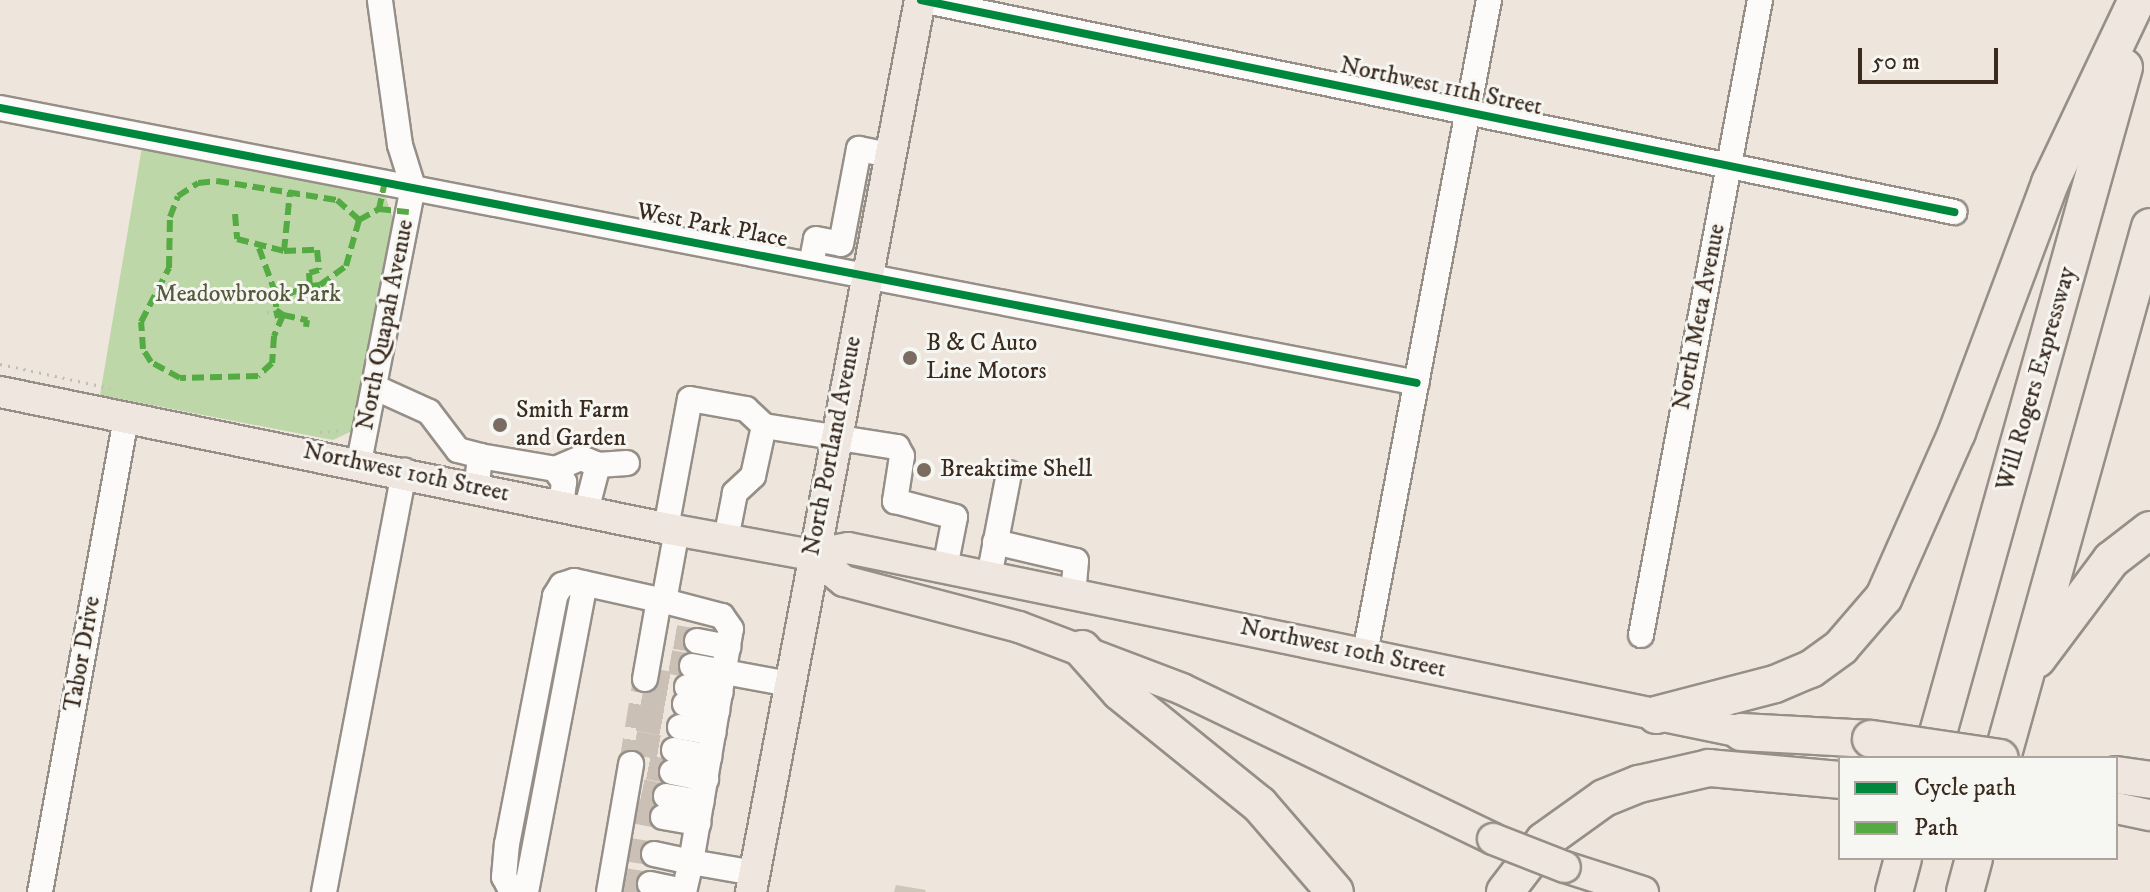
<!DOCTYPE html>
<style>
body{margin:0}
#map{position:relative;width:2150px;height:892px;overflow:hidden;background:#eee6dc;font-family:"IM FELL DW Pica",serif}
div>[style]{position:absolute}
.green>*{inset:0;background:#bed7a8}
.building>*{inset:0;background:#cfc5b8}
.minor-tunnel>*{height:24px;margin-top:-12px;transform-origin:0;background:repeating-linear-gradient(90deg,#cac0b6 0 24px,transparent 0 36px)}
.path>*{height:3px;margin-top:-1.5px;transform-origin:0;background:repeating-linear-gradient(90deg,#c0bdba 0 2px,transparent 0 8px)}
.roads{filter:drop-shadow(2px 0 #958f88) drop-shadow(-2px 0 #958f88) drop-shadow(0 2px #958f88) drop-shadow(0 -2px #958f88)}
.minor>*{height:24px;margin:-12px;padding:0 12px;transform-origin:12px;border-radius:12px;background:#fcfbfa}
.major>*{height:30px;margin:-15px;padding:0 15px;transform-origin:15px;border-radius:15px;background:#efe6df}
.highway>*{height:36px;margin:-18px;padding:0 18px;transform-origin:18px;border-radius:18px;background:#efe6df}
.bridges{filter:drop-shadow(2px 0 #958f88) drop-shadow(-2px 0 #958f88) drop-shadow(0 2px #958f88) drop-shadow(0 -2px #958f88)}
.major-bridge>*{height:30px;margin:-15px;padding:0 15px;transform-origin:15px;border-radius:15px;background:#efe6df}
.highway-bridge>*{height:36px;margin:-18px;padding:0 18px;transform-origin:18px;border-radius:18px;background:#efe6df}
.quiet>*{height:6px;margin-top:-3px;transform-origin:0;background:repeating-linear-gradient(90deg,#55ab43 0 12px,transparent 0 18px)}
.cycleway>*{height:8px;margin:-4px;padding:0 4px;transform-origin:4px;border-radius:4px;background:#00873e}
.dots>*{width:22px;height:22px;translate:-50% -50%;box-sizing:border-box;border:4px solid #f6f6f2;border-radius:50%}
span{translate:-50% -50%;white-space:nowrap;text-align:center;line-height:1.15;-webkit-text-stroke:6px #f6f6f2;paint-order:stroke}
.street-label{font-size:24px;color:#3b2a1e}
.park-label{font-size:24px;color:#565a3a}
.poi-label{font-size:24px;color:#3b2a1e}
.left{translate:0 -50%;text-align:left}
.legend{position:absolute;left:1838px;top:756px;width:280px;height:104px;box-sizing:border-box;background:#f6f6f2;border:2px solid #aba49d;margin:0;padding:10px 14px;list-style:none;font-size:24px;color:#3b2a1e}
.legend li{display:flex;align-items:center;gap:16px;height:40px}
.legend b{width:40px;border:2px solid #aba49d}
.scale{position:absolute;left:1858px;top:48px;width:140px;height:36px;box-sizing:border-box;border:4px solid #3b2a1e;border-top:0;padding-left:10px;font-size:24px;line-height:28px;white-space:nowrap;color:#3b2a1e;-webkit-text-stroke:6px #f6f6f2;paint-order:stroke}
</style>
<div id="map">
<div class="green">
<div style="clip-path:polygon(142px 147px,377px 191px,386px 198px,394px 221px,352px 431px,333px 440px,100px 395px)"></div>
</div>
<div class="building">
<div style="clip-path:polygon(896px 885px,926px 890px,925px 892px,894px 892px)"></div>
</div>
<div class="minor-tunnel">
<div style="left:675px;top:637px;width:22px;rotate:10deg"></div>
<div style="left:670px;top:662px;width:22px;rotate:10deg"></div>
<div style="left:642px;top:696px;width:44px;rotate:10.5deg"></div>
<div style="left:638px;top:719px;width:43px;rotate:10.8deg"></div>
<div style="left:635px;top:743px;width:40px;rotate:10deg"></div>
<div style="left:672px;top:772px;width:42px;rotate:-169deg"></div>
<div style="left:631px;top:764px;width:86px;rotate:-80.6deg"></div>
<div style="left:645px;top:679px;width:43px;rotate:10.8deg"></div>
<div style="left:642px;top:791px;width:25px;rotate:12deg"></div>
<div style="left:637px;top:812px;width:26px;rotate:11deg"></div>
<div style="left:630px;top:850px;width:24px;rotate:9deg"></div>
<div style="left:624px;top:880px;width:26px;rotate:9deg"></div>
</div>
<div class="path">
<div style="left:267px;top:312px;width:7px;rotate:8deg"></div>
<div style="left:0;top:364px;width:113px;rotate:12.3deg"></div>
<div style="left:320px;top:432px;width:24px;rotate:-5deg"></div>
</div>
<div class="roads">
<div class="minor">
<div style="left:921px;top:0;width:1055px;rotate:11.6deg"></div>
<div style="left:0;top:108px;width:1443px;rotate:10.98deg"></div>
<div style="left:811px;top:265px;width:26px;rotate:-79deg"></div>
<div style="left:816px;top:239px;width:25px;rotate:11deg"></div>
<div style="left:841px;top:244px;width:97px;rotate:-79.3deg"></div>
<div style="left:859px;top:149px;width:31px;rotate:11deg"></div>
<div style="left:374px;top:387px;width:60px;rotate:24.4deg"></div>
<div style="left:429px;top:412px;width:48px;rotate:52.7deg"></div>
<div style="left:458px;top:450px;width:23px;rotate:15deg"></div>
<div style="left:480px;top:456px;width:31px;rotate:96deg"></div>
<div style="left:764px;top:426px;width:135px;rotate:9deg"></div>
<div style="left:897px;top:447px;width:10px;rotate:61deg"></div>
<div style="left:902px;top:456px;width:46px;rotate:98.8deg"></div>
<div style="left:895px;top:501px;width:62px;rotate:14.9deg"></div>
<div style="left:955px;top:517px;width:52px;rotate:101.1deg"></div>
<div style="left:480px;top:456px;width:76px;rotate:9.8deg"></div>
<div style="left:555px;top:469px;width:16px;rotate:55deg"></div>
<div style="left:564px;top:482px;width:23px;rotate:97deg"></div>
<div style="left:359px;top:462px;width:280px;rotate:-78.9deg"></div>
<div style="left:413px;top:187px;width:44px;rotate:-107.2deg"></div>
<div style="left:400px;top:145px;width:146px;rotate:-97.9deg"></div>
<div style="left:555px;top:469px;width:28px;rotate:-23deg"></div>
<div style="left:581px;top:458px;width:18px;rotate:22deg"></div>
<div style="left:586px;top:511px;width:48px;rotate:-75.4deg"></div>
<div style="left:598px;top:465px;width:29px;rotate:-4deg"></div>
<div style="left:666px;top:528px;width:131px;rotate:-79.5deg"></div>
<div style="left:690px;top:399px;width:57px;rotate:10.1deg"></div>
<div style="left:746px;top:409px;width:25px;rotate:43deg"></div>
<div style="left:764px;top:426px;width:51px;rotate:102.4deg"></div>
<div style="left:753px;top:476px;width:25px;rotate:137deg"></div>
<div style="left:735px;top:493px;width:47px;rotate:101.1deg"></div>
<div style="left:995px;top:542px;width:83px;rotate:13.2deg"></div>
<div style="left:1076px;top:561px;width:33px;rotate:95deg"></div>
<div style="left:989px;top:577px;width:106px;rotate:-79.1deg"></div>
<div style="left:1641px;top:635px;width:646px;rotate:-79.39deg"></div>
<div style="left:697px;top:641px;width:32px;rotate:11deg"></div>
<div style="left:1365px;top:653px;width:665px;rotate:-79.25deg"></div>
<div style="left:692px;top:666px;width:99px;rotate:10.5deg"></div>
<div style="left:645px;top:679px;width:80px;rotate:-80deg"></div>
<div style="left:687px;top:687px;width:34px;rotate:10deg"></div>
<div style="left:685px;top:704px;width:33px;rotate:12deg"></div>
<div style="left:680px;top:727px;width:34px;rotate:10deg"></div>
<div style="left:674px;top:750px;width:36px;rotate:11deg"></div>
<div style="left:672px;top:772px;width:35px;rotate:12deg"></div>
<div style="left:666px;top:796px;width:36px;rotate:10deg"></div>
<div style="left:663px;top:817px;width:36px;rotate:10deg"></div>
<div style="left:654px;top:854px;width:38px;rotate:12deg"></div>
<div style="left:691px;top:862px;width:236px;rotate:-80.3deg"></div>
<div style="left:731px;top:629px;width:16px;rotate:-125deg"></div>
<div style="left:722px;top:616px;width:60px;rotate:-165.5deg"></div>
<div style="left:650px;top:884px;width:35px;rotate:12deg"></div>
<div style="left:40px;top:892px;width:483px;rotate:-79.7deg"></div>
<div style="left:324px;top:892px;width:429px;rotate:-79.2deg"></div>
<div style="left:512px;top:892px;width:17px;rotate:-118deg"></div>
<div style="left:504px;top:877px;width:33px;rotate:-85deg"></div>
<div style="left:507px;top:844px;width:253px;rotate:-79deg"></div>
<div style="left:555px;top:596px;width:13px;rotate:-58deg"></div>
<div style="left:562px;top:585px;width:13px;rotate:-18deg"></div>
<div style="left:574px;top:581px;width:92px;rotate:12.5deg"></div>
<div style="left:664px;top:601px;width:72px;rotate:-79.6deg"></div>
<div style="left:526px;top:892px;width:314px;rotate:-79.2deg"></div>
<div style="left:609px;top:892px;width:130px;rotate:-80.2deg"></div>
<div style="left:684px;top:892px;width:31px;rotate:-77deg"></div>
<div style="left:691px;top:862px;width:65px;rotate:9.8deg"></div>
</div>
<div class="major">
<div style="left:0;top:392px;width:683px;rotate:11.57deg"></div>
<div style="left:669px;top:529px;width:145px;rotate:10.3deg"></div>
<div style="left:812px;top:555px;width:37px;rotate:-11deg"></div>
<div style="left:848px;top:548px;width:932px;rotate:11.64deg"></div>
<div style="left:812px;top:555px;width:41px;rotate:39.1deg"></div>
<div style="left:844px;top:581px;width:181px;rotate:14.7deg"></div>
<div style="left:1019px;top:627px;width:174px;rotate:20.8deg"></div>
<div style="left:1182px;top:689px;width:345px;rotate:25.7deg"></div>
<div style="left:2116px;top:808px;width:35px;rotate:12deg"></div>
<div style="left:1565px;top:867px;width:82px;rotate:17.8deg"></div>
<div style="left:751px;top:892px;width:908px;rotate:-79.27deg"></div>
</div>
<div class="highway">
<div style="left:1082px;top:649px;width:57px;rotate:48.5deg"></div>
<div style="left:1120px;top:692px;width:179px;rotate:38.9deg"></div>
<div style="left:1259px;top:804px;width:116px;rotate:49.2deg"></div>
<div style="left:2037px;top:659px;width:124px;rotate:-53.2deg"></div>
<div style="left:2111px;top:560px;width:49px;rotate:-37.6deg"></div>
<div style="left:1656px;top:715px;width:123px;rotate:-14.6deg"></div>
<div style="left:1775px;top:684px;width:39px;rotate:-23deg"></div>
<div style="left:1811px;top:669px;width:37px;rotate:-36deg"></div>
<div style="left:1841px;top:647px;width:66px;rotate:-49.3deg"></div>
<div style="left:1884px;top:597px;width:180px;rotate:-66.1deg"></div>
<div style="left:1957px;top:432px;width:266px;rotate:-69.5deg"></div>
<div style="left:2050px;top:183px;width:203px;rotate:-64.6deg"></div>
<div style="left:1741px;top:732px;width:130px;rotate:3.1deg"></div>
<div style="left:1931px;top:758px;width:717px;rotate:-74.39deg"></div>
<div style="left:2002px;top:758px;width:551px;rotate:-74.43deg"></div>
<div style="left:2116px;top:775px;width:34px;rotate:8deg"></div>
<div style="left:1505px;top:892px;width:64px;rotate:-52.6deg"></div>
<div style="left:1544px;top:841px;width:74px;rotate:-35.6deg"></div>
<div style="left:1604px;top:798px;width:38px;rotate:-22deg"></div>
<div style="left:1639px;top:784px;width:72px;rotate:-12.9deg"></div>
<div style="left:1709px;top:768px;width:132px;rotate:5.2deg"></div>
<div style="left:1894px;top:892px;width:35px;rotate:-75deg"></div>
<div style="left:1965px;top:892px;width:35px;rotate:-75deg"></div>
</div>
</div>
<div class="bridges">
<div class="major-bridge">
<div style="left:1493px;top:839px;width:77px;rotate:21.3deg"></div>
</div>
<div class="highway-bridge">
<div style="left:1871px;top:739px;width:130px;rotate:8.4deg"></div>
</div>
</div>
<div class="quiet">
<div style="left:385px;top:181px;width:29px;rotate:102deg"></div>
<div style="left:379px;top:209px;width:30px;rotate:6deg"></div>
<div style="left:235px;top:214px;width:25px;rotate:85deg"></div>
<div style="left:237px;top:239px;width:49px;rotate:14.3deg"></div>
<div style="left:284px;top:251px;width:59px;rotate:-84.2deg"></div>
<div style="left:259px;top:248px;width:50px;rotate:70.1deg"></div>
<div style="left:276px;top:295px;width:15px;rotate:90deg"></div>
<div style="left:284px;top:251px;width:33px;rotate:-2deg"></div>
<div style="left:317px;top:250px;width:20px;rotate:84deg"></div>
<div style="left:319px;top:270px;width:10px;rotate:163deg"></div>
<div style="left:309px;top:273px;width:13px;rotate:86deg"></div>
<div style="left:310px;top:286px;width:10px;rotate:-6deg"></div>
<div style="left:320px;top:285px;width:32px;rotate:-36deg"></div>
<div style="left:346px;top:266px;width:48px;rotate:-74.2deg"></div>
<div style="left:274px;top:289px;width:15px;rotate:20deg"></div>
<div style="left:288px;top:294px;width:23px;rotate:-20deg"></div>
<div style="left:283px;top:315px;width:25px;rotate:12deg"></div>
<div style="left:307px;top:320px;width:7px;rotate:98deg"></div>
<div style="left:278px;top:318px;width:8px;rotate:-104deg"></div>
<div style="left:276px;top:310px;width:9px;rotate:36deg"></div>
<div style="left:283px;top:315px;width:23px;rotate:113deg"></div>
<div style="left:274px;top:336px;width:27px;rotate:94deg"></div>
<div style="left:272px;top:363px;width:19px;rotate:137deg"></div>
<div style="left:258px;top:376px;width:78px;rotate:178.5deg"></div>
<div style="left:180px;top:378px;width:33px;rotate:-151deg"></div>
<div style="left:151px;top:362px;width:15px;rotate:-122deg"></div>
<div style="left:143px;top:349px;width:27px;rotate:-94deg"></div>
<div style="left:141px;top:322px;width:61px;rotate:-62.6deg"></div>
<div style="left:169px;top:268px;width:51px;rotate:-88.9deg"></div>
<div style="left:170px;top:217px;width:22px;rotate:-69deg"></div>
<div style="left:178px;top:196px;width:24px;rotate:-33deg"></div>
<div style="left:198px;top:183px;width:19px;rotate:-6deg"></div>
<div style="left:217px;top:181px;width:121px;rotate:9deg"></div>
<div style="left:337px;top:200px;width:30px;rotate:42deg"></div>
<div style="left:359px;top:220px;width:23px;rotate:-29deg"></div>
</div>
<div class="cycleway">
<div style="left:921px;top:0;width:1055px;rotate:11.6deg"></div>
<div style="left:0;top:108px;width:1443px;rotate:10.98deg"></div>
</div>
<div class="dots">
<div style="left:910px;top:358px;background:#7a6c60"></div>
<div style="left:500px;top:425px;background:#7a6c60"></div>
<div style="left:924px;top:470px;background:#7a6c60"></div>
</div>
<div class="street-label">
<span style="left:1441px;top:87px;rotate:12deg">Northwest 11th Street</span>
<span style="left:712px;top:226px;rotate:11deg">West Park Place</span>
<span style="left:1700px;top:317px;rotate:-79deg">North Meta Avenue</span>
<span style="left:386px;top:325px;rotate:-79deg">North Quapah Avenue</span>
<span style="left:2037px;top:379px;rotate:-74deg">Will Rogers Expressway</span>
<span style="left:833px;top:446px;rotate:-79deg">North Portland Avenue</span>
<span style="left:406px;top:473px;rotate:12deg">Northwest 10th Street</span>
<span style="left:1343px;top:649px;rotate:12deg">Northwest 10th Street</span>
<span style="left:83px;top:654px;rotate:-80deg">Tabor Drive</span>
</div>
<div class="park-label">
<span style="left:248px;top:295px">Meadowbrook Park</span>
</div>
<div class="poi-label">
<span class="left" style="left:926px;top:358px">B &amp; C Auto<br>Line Motors</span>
<span class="left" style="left:516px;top:425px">Smith Farm<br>and Garden</span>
<span class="left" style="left:940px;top:470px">Breaktime Shell</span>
</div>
<ul class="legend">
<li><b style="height:10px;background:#00873e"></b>Cycle path</li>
<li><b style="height:10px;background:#55ab43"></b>Path</li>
</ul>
<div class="scale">50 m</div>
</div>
